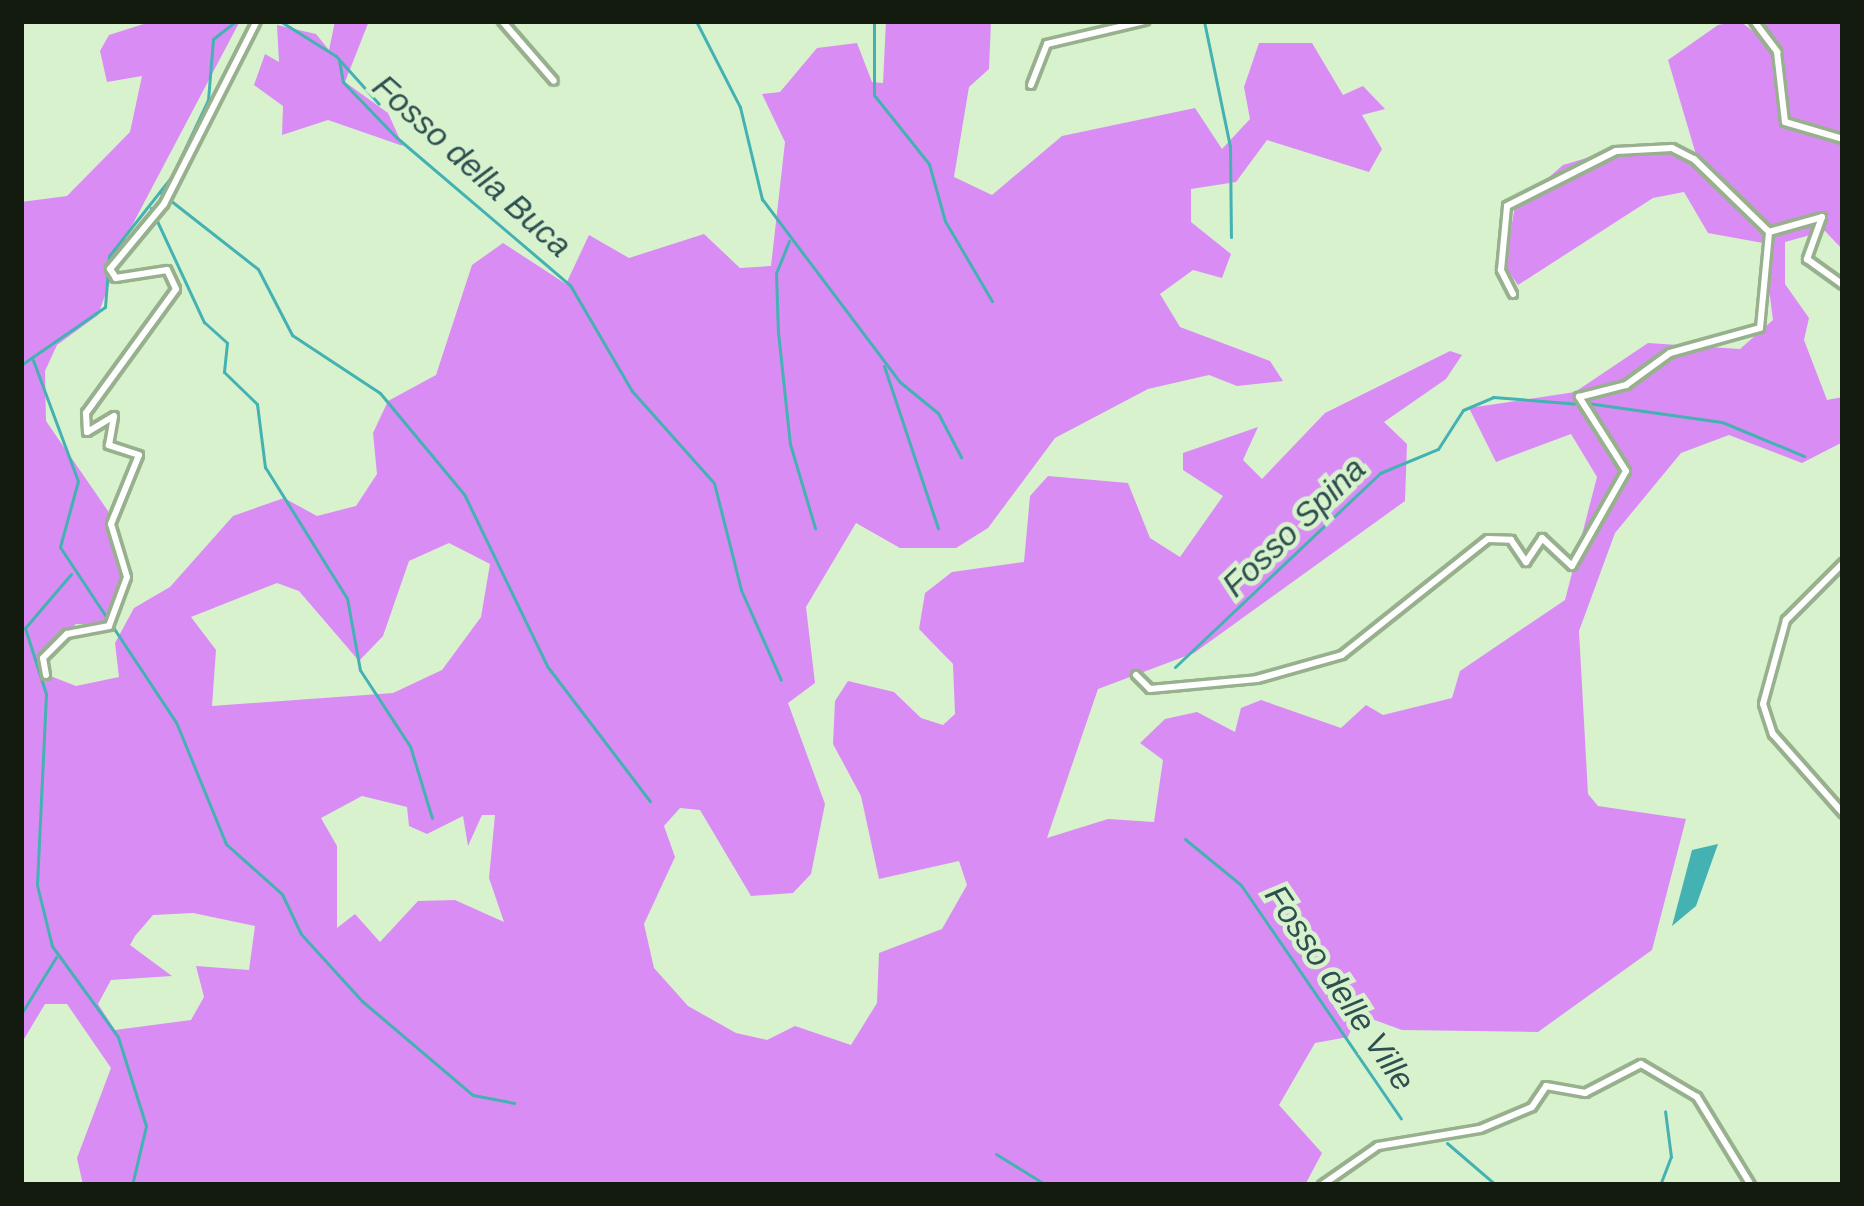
<!DOCTYPE html>
<style>
body{margin:0}
#map{position:relative;width:1864px;height:1206px;overflow:hidden;background:#d8f2ce;font-family:Arial,sans-serif}
div>[style]{position:absolute}
.forest>*{inset:0;background:#d98df4}
.water>*{inset:0;background:#44b1b3}
.stream>*{height:3px;margin:-1.5px;padding:0 1.5px;transform-origin:1.5px;border-radius:1.5px;background:#44b1b3}
.roads{filter:drop-shadow(3px 0 #97b08d) drop-shadow(-3px 0 #97b08d) drop-shadow(0 3px #97b08d) drop-shadow(0 -3px #97b08d)}
.street>*{height:6px;margin:-3px;padding:0 3px;transform-origin:3px;border-radius:3px;background:#fff}
span{translate:-50% -50%;white-space:nowrap;text-align:center;line-height:1.15;-webkit-text-stroke:9px #d8f2ce;paint-order:stroke}
.water-label{font-size:33px;color:#2e4f50;font-style:italic}
.frame{position:absolute;inset:0;border:24px solid #121b0e;pointer-events:none}
</style>
<div id="map">
<div class="forest">
<div style="clip-path:polygon(evenodd,153px 21px,240px 21px,127px 235px,98px 315px,57px 345px,45px 371px,46px 421px,108px 511px,123px 578px,106px 624px,76px 624px,40px 658px,40px 672px,76px 686px,119px 677px,115px 643px,134px 608px,170px 587px,233px 516px,284px 498px,317px 516px,356px 506px,377px 474px,373px 433px,388px 401px,436px 375px,472px 265px,503px 243px,566px 284px,589px 235px,629px 258px,704px 234px,740px 268px,771px 266px,785px 142px,762px 94px,780px 92px,817px 48px,857px 43px,872px 82px,883px 83px,886px 21px,991px 21px,989px 69px,969px 87px,954px 177px,992px 195px,1062px 136px,1195px 108px,1222px 149px,1250px 119px,1244px 87px,1259px 43px,1312px 43px,1343px 95px,1363px 86px,1385px 109px,1362px 115px,1382px 149px,1369px 172px,1267px 140px,1236px 182px,1191px 189px,1191px 222px,1231px 254px,1222px 278px,1193px 270px,1160px 294px,1180px 327px,1270px 361px,1283px 381px,1237px 386px,1209px 375px,1148px 389px,1055px 438px,988px 528px,956px 548px,900px 548px,856px 523px,806px 607px,815px 683px,788px 703px,825px 804px,811px 874px,793px 893px,751px 896px,700px 810px,680px 808px,664px 826px,675px 857px,644px 924px,654px 968px,688px 1006px,736px 1033px,767px 1040px,795px 1026px,851px 1045px,877px 1003px,879px 953px,942px 929px,967px 885px,959px 861px,879px 879px,861px 796px,833px 744px,835px 701px,848px 681px,894px 692px,921px 718px,943px 725px,955px 714px,953px 664px,919px 629px,925px 593px,952px 572px,1024px 562px,1030px 496px,1048px 476px,1128px 483px,1150px 538px,1180px 557px,1223px 496px,1183px 470px,1183px 453px,1258px 427px,1243px 460px,1262px 479px,1325px 413px,1450px 351px,1462px 355px,1446px 379px,1384px 422px,1407px 444px,1405px 501px,1194px 653px,1098px 689px,1047px 838px,1108px 819px,1154px 822px,1163px 760px,1140px 743px,1165px 719px,1197px 712px,1235px 732px,1241px 708px,1261px 700px,1341px 728px,1366px 705px,1383px 715px,1452px 698px,1460px 671px,1565px 600px,1597px 477px,1571px 434px,1496px 462px,1469px 408px,1575px 392px,1648px 343px,1740px 349px,1773px 320px,1763px 243px,1708px 233px,1684px 192px,1653px 198px,1518px 285px,1504px 265px,1515px 207px,1563px 165px,1610px 151px,1674px 145px,1697px 158px,1668px 60px,1718px 25px,1740px 21px,1763px 39px,1765px 21px,1843px 21px,1843px 250px,1825px 231px,1785px 242px,1785px 284px,1809px 318px,1804px 340px,1827px 400px,1843px 397px,1843px 442px,1802px 463px,1729px 435px,1681px 453px,1615px 533px,1579px 631px,1588px 794px,1598px 806px,1686px 819px,1652px 950px,1538px 1032px,1402px 1030px,1358px 1014px,1348px 1037px,1315px 1043px,1279px 1105px,1322px 1153px,1305px 1185px,83px 1185px,77px 1158px,111px 1068px,67px 1004px,45px 1004px,21px 1044px,21px 202px,67px 196px,130px 132px,142px 76px,107px 82px,100px 51px,109px 35px,153px 21px,449px 543px,490px 564px,481px 617px,442px 670px,393px 693px,212px 706px,216px 650px,191px 617px,277px 583px,299px 591px,359px 661px,383px 636px,409px 561px,449px 543px,153px 21px,362px 796px,407px 807px,409px 826px,427px 834px,463px 816px,468px 846px,482px 815px,495px 815px,489px 878px,504px 922px,455px 900px,418px 901px,380px 942px,355px 914px,337px 928px,337px 846px,321px 818px,362px 796px,153px 21px,193px 913px,255px 926px,249px 970px,196px 966px,204px 997px,191px 1020px,115px 1030px,98px 1004px,111px 980px,172px 976px,130px 945px,135px 936px,153px 915px,193px 913px)"></div>
<div style="clip-path:polygon(335px 21px,369px 21px,345px 82px,388px 113px,403px 146px,328px 120px,282px 135px,283px 106px,254px 85px,265px 54px,279px 62px,277px 25px,316px 34px,329px 50px)"></div>
</div>
<div class="water">
<div style="clip-path:polygon(1718px 844px,1696px 906px,1672px 926px,1692px 850px)"></div>
</div>
<div class="stream">
<div style="left:280px;top:21px;width:66px;rotate:32deg"></div>
<div style="left:336px;top:56px;width:64px;rotate:48.1deg"></div>
<div style="left:696px;top:21px;width:97px;rotate:62.9deg"></div>
<div style="left:740px;top:107px;width:95px;rotate:76.6deg"></div>
<div style="left:762px;top:199px;width:229px;rotate:53deg"></div>
<div style="left:900px;top:382px;width:49px;rotate:39.2deg"></div>
<div style="left:938px;top:413px;width:50px;rotate:62.4deg"></div>
<div style="left:874px;top:21px;width:74px;rotate:90deg"></div>
<div style="left:874px;top:95px;width:88px;rotate:51.4deg"></div>
<div style="left:929px;top:164px;width:59px;rotate:74.3deg"></div>
<div style="left:945px;top:221px;width:93px;rotate:59.6deg"></div>
<div style="left:1204px;top:21px;width:128px;rotate:78.3deg"></div>
<div style="left:1230px;top:146px;width:91px;rotate:89.4deg"></div>
<div style="left:339px;top:60px;width:22px;rotate:80deg"></div>
<div style="left:343px;top:82px;width:76px;rotate:46.1deg"></div>
<div style="left:396px;top:137px;width:228px;rotate:40.4deg"></div>
<div style="left:570px;top:285px;width:123px;rotate:59.7deg"></div>
<div style="left:632px;top:391px;width:123px;rotate:48.3deg"></div>
<div style="left:714px;top:483px;width:110px;rotate:75.8deg"></div>
<div style="left:741px;top:590px;width:98px;rotate:66deg"></div>
<div style="left:161px;top:193px;width:123px;rotate:38.1deg"></div>
<div style="left:258px;top:269px;width:74px;rotate:62.7deg"></div>
<div style="left:292px;top:335px;width:105px;rotate:33.4deg"></div>
<div style="left:380px;top:393px;width:131px;rotate:50.3deg"></div>
<div style="left:464px;top:494px;width:191px;rotate:64.2deg"></div>
<div style="left:547px;top:666px;width:170px;rotate:52.7deg"></div>
<div style="left:151px;top:208px;width:126px;rotate:65.1deg"></div>
<div style="left:204px;top:322px;width:31px;rotate:42deg"></div>
<div style="left:227px;top:343px;width:29px;rotate:96deg"></div>
<div style="left:224px;top:372px;width:46px;rotate:44.1deg"></div>
<div style="left:257px;top:404px;width:64px;rotate:82.8deg"></div>
<div style="left:265px;top:467px;width:155px;rotate:58deg"></div>
<div style="left:347px;top:598px;width:73px;rotate:79.8deg"></div>
<div style="left:360px;top:670px;width:91px;rotate:56.7deg"></div>
<div style="left:410px;top:746px;width:75px;rotate:73deg"></div>
<div style="left:789px;top:241px;width:35px;rotate:112deg"></div>
<div style="left:776px;top:273px;width:59px;rotate:88.1deg"></div>
<div style="left:778px;top:332px;width:113px;rotate:83.9deg"></div>
<div style="left:790px;top:444px;width:88px;rotate:73.4deg"></div>
<div style="left:33px;top:360px;width:129px;rotate:69.6deg"></div>
<div style="left:78px;top:481px;width:68px;rotate:105.3deg"></div>
<div style="left:60px;top:547px;width:210px;rotate:56.5deg"></div>
<div style="left:176px;top:722px;width:132px;rotate:67.7deg"></div>
<div style="left:226px;top:844px;width:75px;rotate:41.8deg"></div>
<div style="left:282px;top:894px;width:44px;rotate:64.6deg"></div>
<div style="left:301px;top:934px;width:91px;rotate:47.7deg"></div>
<div style="left:362px;top:1001px;width:145px;rotate:40.3deg"></div>
<div style="left:473px;top:1095px;width:42px;rotate:11deg"></div>
<div style="left:21px;top:365px;width:102px;rotate:-34.6deg"></div>
<div style="left:105px;top:307px;width:51px;rotate:-85.5deg"></div>
<div style="left:109px;top:256px;width:102px;rotate:-51.8deg"></div>
<div style="left:172px;top:176px;width:84px;rotate:-64.7deg"></div>
<div style="left:208px;top:100px;width:61px;rotate:-85.3deg"></div>
<div style="left:213px;top:39px;width:29px;rotate:-38deg"></div>
<div style="left:884px;top:366px;width:171px;rotate:71.6deg"></div>
<div style="left:1587px;top:403px;width:136px;rotate:8deg"></div>
<div style="left:1722px;top:422px;width:89px;rotate:22.5deg"></div>
<div style="left:71px;top:574px;width:71px;rotate:130.4deg"></div>
<div style="left:25px;top:628px;width:69px;rotate:72.3deg"></div>
<div style="left:46px;top:694px;width:191px;rotate:92.7deg"></div>
<div style="left:37px;top:885px;width:63px;rotate:76.2deg"></div>
<div style="left:52px;top:946px;width:112px;rotate:54deg"></div>
<div style="left:118px;top:1037px;width:93px;rotate:72.5deg"></div>
<div style="left:146px;top:1126px;width:61px;rotate:103.3deg"></div>
<div style="left:1175px;top:667px;width:282px;rotate:-43.4deg"></div>
<div style="left:1380px;top:473px;width:63px;rotate:-22.5deg"></div>
<div style="left:1438px;top:449px;width:46px;rotate:-57.3deg"></div>
<div style="left:1463px;top:410px;width:33px;rotate:-23deg"></div>
<div style="left:1493px;top:397px;width:87px;rotate:4.6deg"></div>
<div style="left:1185px;top:839px;width:72px;rotate:39.4deg"></div>
<div style="left:1241px;top:885px;width:283px;rotate:55.6deg"></div>
<div style="left:21px;top:1014px;width:67px;rotate:-58.4deg"></div>
<div style="left:1447px;top:1143px;width:65px;rotate:40.6deg"></div>
<div style="left:996px;top:1154px;width:59px;rotate:31.8deg"></div>
<div style="left:1660px;top:1185px;width:30px;rotate:-69deg"></div>
<div style="left:1671px;top:1157px;width:46px;rotate:-97.4deg"></div>
</div>
<div class="roads">
<div class="street">
<div style="left:502px;top:21px;width:79px;rotate:49.1deg"></div>
<div style="left:1754px;top:21px;width:39px;rotate:53deg"></div>
<div style="left:1777px;top:52px;width:70px;rotate:83.5deg"></div>
<div style="left:1785px;top:122px;width:60px;rotate:16.3deg"></div>
<div style="left:1031px;top:85px;width:44px;rotate:-68.7deg"></div>
<div style="left:1047px;top:44px;width:101px;rotate:-13.2deg"></div>
<div style="left:1769px;top:232px;width:55px;rotate:-15.8deg"></div>
<div style="left:1822px;top:217px;width:45px;rotate:109.7deg"></div>
<div style="left:1807px;top:259px;width:44px;rotate:35.8deg"></div>
<div style="left:1513px;top:294px;width:27px;rotate:-117deg"></div>
<div style="left:1501px;top:270px;width:64px;rotate:-84.6deg"></div>
<div style="left:1507px;top:206px;width:122px;rotate:-26.8deg"></div>
<div style="left:1616px;top:151px;width:56px;rotate:-3.1deg"></div>
<div style="left:1672px;top:148px;width:25px;rotate:27deg"></div>
<div style="left:1694px;top:159px;width:105px;rotate:44.2deg"></div>
<div style="left:1843px;top:563px;width:81px;rotate:135deg"></div>
<div style="left:1786px;top:620px;width:87px;rotate:105.3deg"></div>
<div style="left:1763px;top:704px;width:32px;rotate:72deg"></div>
<div style="left:1773px;top:734px;width:106px;rotate:48.5deg"></div>
<div style="left:46px;top:675px;width:17px;rotate:-100deg"></div>
<div style="left:43px;top:658px;width:34px;rotate:-45deg"></div>
<div style="left:67px;top:634px;width:43px;rotate:-10.8deg"></div>
<div style="left:109px;top:626px;width:52px;rotate:-69.8deg"></div>
<div style="left:127px;top:577px;width:55px;rotate:-106.8deg"></div>
<div style="left:111px;top:524px;width:74px;rotate:-67.9deg"></div>
<div style="left:139px;top:455px;width:32px;rotate:-162deg"></div>
<div style="left:109px;top:445px;width:29px;rotate:-80deg"></div>
<div style="left:114px;top:416px;width:31px;rotate:149deg"></div>
<div style="left:87px;top:432px;width:19px;rotate:-93deg"></div>
<div style="left:86px;top:413px;width:153px;rotate:-54deg"></div>
<div style="left:176px;top:289px;width:21px;rotate:-115deg"></div>
<div style="left:167px;top:270px;width:52px;rotate:171.1deg"></div>
<div style="left:116px;top:278px;width:11px;rotate:-124deg"></div>
<div style="left:110px;top:269px;width:85px;rotate:-50.3deg"></div>
<div style="left:164px;top:204px;width:205px;rotate:-63.1deg"></div>
<div style="left:1136px;top:675px;width:20px;rotate:45deg"></div>
<div style="left:1150px;top:689px;width:107px;rotate:-5.3deg"></div>
<div style="left:1257px;top:679px;width:88px;rotate:-15.8deg"></div>
<div style="left:1342px;top:655px;width:186px;rotate:-38.5deg"></div>
<div style="left:1488px;top:539px;width:23px;rotate:2deg"></div>
<div style="left:1511px;top:540px;width:27px;rotate:56deg"></div>
<div style="left:1526px;top:562px;width:29px;rotate:-56deg"></div>
<div style="left:1542px;top:538px;width:41px;rotate:43deg"></div>
<div style="left:1572px;top:566px;width:109px;rotate:-60.4deg"></div>
<div style="left:1626px;top:471px;width:88px;rotate:-122.4deg"></div>
<div style="left:1579px;top:397px;width:49px;rotate:-14.3deg"></div>
<div style="left:1626px;top:385px;width:54px;rotate:-36deg"></div>
<div style="left:1670px;top:353px;width:93px;rotate:-15.5deg"></div>
<div style="left:1760px;top:328px;width:96px;rotate:-84.6deg"></div>
<div style="left:1322px;top:1185px;width:68px;rotate:-34.9deg"></div>
<div style="left:1378px;top:1146px;width:103px;rotate:-9.5deg"></div>
<div style="left:1480px;top:1129px;width:56px;rotate:-22.9deg"></div>
<div style="left:1532px;top:1107px;width:25px;rotate:-56deg"></div>
<div style="left:1546px;top:1086px;width:40px;rotate:10deg"></div>
<div style="left:1585px;top:1093px;width:63px;rotate:-27.4deg"></div>
<div style="left:1641px;top:1064px;width:65px;rotate:30.5deg"></div>
<div style="left:1697px;top:1097px;width:103px;rotate:58.5deg"></div>
</div>
</div>
<div class="water-label">
<span style="left:472px;top:166px;rotate:42deg">Fosso della Buca</span>
<span style="left:1294px;top:527px;rotate:-44deg">Fosso Spina</span>
<span style="left:1340px;top:988px;rotate:56deg">Fosso delle Ville</span>
</div>
<div class="frame"></div>
</div>
